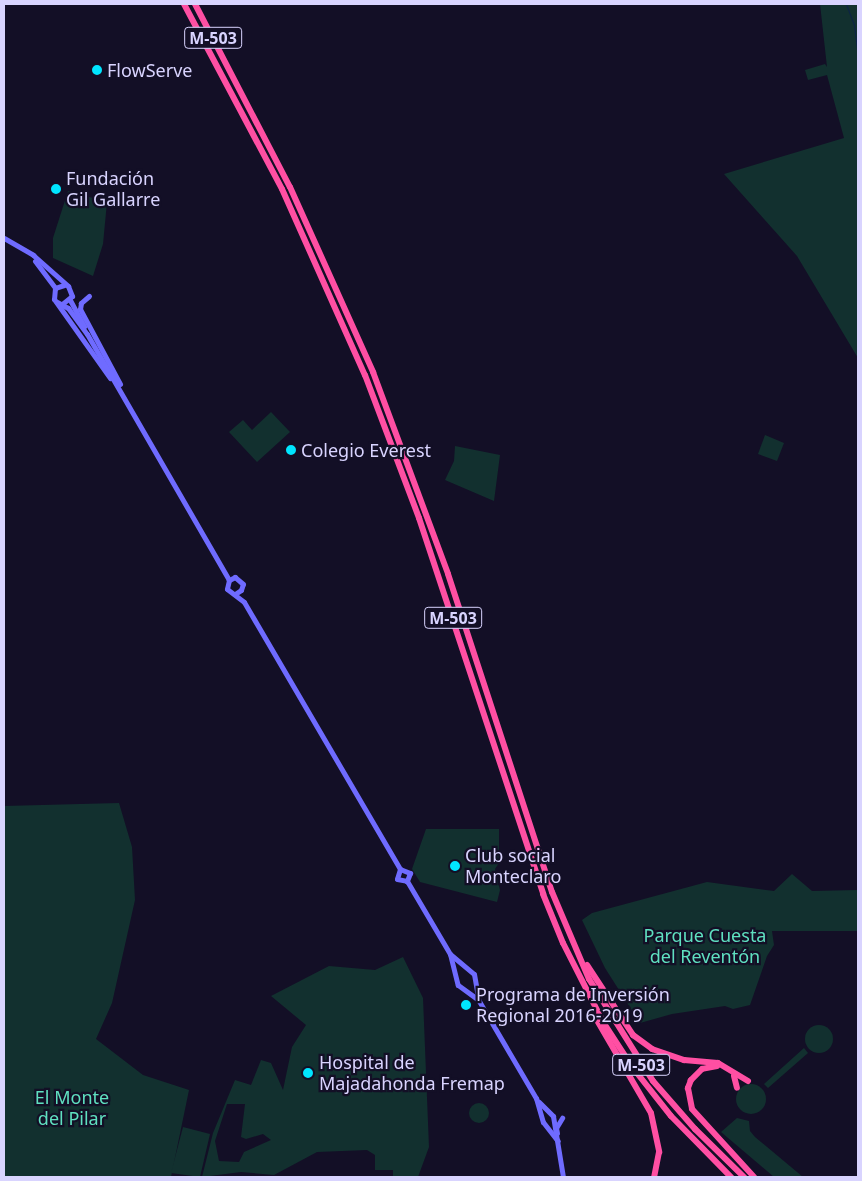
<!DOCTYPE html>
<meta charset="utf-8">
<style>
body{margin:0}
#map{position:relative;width:862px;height:1181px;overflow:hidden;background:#130f26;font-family:"Noto Sans",sans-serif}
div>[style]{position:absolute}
.green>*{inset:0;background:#12302f}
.round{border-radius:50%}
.stream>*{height:1px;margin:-0.5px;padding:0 0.5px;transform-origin:0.5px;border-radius:0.5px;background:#0c2248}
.secondary>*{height:5px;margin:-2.5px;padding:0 2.5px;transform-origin:2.5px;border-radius:2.5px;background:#6f6bff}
.highway>*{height:6px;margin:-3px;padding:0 3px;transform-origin:3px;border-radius:3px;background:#ff4fa3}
.dots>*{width:14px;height:14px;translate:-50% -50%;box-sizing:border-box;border:2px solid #130f26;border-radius:50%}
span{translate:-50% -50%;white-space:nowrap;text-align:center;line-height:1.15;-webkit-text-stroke:4.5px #130f26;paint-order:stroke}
.shield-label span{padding:1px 4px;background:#130f26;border:1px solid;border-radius:4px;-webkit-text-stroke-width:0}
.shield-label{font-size:16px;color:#d9d4ff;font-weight:700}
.poi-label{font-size:18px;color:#d9d4ff}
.left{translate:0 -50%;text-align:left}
.park-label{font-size:18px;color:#5fe0c0}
.frame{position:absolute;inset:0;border:5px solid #d9d4ff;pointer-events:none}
</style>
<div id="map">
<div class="green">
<div style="clip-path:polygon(820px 4px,858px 4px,858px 358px,797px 256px,724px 174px,844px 138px,827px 75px,808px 80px,805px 70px,825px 64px,827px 67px)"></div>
<div style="clip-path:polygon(68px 191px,107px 202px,103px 244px,93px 276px,53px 258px,53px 238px)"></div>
<div style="clip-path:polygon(271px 412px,290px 432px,257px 462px,229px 432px,243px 420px,252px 430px)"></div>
<div style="clip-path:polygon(765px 435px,784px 443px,777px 461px,758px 454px)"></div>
<div style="clip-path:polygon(455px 446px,500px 455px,494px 501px,445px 480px,454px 461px)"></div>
<div style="clip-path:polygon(119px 803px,132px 847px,135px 900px,112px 1003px,96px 1039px,143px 1075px,189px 1090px,171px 1177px,4px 1177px,4px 806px)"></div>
<div style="clip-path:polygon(426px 829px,499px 829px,499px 863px,495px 869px,500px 890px,497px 902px,420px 882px,412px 869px)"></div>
<div style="clip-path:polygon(792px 874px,812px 891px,858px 890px,858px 931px,772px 931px,774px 945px,767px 956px,750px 1005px,733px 1009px,725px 1006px,672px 1014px,640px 1023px,605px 968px,582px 920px,592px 913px,707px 882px,774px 891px)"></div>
<div style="clip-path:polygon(evenodd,403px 957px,423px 998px,429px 1147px,418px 1177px,393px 1177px,393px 1170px,375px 1170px,375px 1155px,367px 1150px,317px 1152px,274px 1175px,241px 1172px,202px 1177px,213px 1133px,235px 1080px,251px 1085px,261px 1060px,271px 1063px,283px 1090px,292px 1047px,306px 1025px,271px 996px,329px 966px,375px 970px,403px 957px,227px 1104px,245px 1104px,241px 1137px,246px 1139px,263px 1134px,271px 1140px,244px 1152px,239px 1162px,219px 1161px,215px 1141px,227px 1104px)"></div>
<div class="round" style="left:805px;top:1025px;width:28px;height:28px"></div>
<div style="clip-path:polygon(804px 1048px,808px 1053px,768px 1088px,764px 1084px)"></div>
<div class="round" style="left:736px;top:1084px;width:30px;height:30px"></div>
<div class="round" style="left:469px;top:1103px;width:20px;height:20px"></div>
<div style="clip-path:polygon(737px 1118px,749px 1121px,750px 1131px,755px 1137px,803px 1177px,774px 1177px,721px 1132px)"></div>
<div style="clip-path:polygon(183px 1127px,210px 1134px,200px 1177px,171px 1173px)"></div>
</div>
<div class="stream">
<div style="left:846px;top:4px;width:22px;rotate:69deg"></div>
<div style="left:854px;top:25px;width:34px;rotate:83deg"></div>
</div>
<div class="secondary">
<div style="left:4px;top:238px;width:34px;rotate:30deg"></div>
<div style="left:33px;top:255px;width:47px;rotate:41.5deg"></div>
<div style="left:68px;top:286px;width:11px;rotate:68deg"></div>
<div style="left:72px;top:296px;width:13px;rotate:141deg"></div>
<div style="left:35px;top:261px;width:34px;rotate:53deg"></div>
<div style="left:64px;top:285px;width:9px;rotate:162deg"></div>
<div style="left:55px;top:288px;width:11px;rotate:95deg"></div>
<div style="left:54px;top:299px;width:97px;rotate:54.7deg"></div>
<div style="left:89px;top:296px;width:11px;rotate:139deg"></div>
<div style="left:81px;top:303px;width:6px;rotate:99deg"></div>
<div style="left:80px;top:309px;width:85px;rotate:61.9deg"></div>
<div style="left:70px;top:300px;width:30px;rotate:62deg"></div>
<div style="left:57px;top:302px;width:13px;rotate:29deg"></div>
<div style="left:68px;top:308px;width:32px;rotate:54deg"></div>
<div style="left:87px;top:334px;width:284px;rotate:60deg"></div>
<div style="left:235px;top:594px;width:7px;rotate:-34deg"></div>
<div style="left:241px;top:590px;width:6px;rotate:-72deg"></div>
<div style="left:243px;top:584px;width:11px;rotate:-139deg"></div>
<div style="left:235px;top:577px;width:7px;rotate:153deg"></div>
<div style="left:229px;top:580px;width:9px;rotate:103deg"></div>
<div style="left:227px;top:589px;width:21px;rotate:37deg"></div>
<div style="left:244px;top:602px;width:309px;rotate:59.7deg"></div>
<div style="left:400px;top:869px;width:10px;rotate:107deg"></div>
<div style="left:397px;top:879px;width:10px;rotate:11deg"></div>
<div style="left:400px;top:869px;width:11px;rotate:22deg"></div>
<div style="left:410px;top:873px;width:9px;rotate:111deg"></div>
<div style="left:407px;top:881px;width:85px;rotate:59.5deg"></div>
<div style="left:450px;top:954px;width:32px;rotate:76deg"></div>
<div style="left:458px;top:985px;width:24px;rotate:36deg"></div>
<div style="left:450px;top:954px;width:31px;rotate:40deg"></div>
<div style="left:474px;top:974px;width:27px;rotate:80deg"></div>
<div style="left:479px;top:1001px;width:113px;rotate:59.6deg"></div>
<div style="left:536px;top:1098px;width:25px;rotate:74deg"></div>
<div style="left:543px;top:1122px;width:24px;rotate:52deg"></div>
<div style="left:539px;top:1102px;width:20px;rotate:45deg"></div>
<div style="left:553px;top:1116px;width:62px;rotate:80.7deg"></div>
<div style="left:557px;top:1133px;width:5px;rotate:-101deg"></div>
<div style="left:556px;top:1128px;width:12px;rotate:-59deg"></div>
</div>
<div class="highway">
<div style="left:184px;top:4px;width:209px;rotate:62.1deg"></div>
<div style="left:282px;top:189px;width:204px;rotate:66deg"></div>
<div style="left:365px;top:375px;width:153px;rotate:69.3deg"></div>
<div style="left:419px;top:518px;width:396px;rotate:71.7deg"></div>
<div style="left:543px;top:894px;width:53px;rotate:67.8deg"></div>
<div style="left:563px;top:943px;width:89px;rotate:63.1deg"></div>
<div style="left:603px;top:1022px;width:55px;rotate:56.9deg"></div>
<div style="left:633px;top:1068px;width:61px;rotate:51.6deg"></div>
<div style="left:671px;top:1116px;width:86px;rotate:45.5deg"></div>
<div style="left:195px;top:4px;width:206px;rotate:62.6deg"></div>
<div style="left:290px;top:187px;width:203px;rotate:65.8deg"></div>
<div style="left:373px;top:372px;width:215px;rotate:69.6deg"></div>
<div style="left:448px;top:574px;width:335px;rotate:71.9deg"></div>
<div style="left:552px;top:892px;width:95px;rotate:67deg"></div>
<div style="left:589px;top:979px;width:120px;rotate:57.9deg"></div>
<div style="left:653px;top:1081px;width:64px;rotate:48.8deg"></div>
<div style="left:695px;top:1129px;width:69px;rotate:44.4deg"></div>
<div style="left:587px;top:965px;width:84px;rotate:56.7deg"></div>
<div style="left:633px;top:1035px;width:24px;rotate:36deg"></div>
<div style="left:652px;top:1049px;width:34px;rotate:19deg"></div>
<div style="left:684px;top:1060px;width:34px;rotate:5deg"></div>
<div style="left:718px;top:1063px;width:35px;rotate:31deg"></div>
<div style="left:598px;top:1022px;width:105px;rotate:59.8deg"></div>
<div style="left:651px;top:1113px;width:40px;rotate:78deg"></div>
<div style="left:659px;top:1152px;width:25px;rotate:101deg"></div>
<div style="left:717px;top:1066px;width:15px;rotate:169deg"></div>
<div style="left:702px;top:1069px;width:16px;rotate:135deg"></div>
<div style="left:691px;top:1080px;width:9px;rotate:111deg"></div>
<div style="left:688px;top:1088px;width:21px;rotate:79deg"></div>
<div style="left:692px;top:1109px;width:92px;rotate:47.6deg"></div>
<div style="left:734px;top:1076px;width:12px;rotate:76deg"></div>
</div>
<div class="dots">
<div style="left:97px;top:70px;background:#00e5ff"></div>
<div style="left:56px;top:189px;background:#00e5ff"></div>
<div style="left:291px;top:450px;background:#00e5ff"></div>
<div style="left:455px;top:866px;background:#00e5ff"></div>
<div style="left:466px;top:1005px;background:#00e5ff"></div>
<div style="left:308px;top:1073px;background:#00e5ff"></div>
</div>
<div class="shield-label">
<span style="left:213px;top:38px">M-503</span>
<span style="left:453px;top:618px">M-503</span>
<span style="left:641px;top:1065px">M-503</span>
</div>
<div class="poi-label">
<span class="left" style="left:107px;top:70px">FlowServe</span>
<span class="left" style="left:66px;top:189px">Fundación<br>Gil Gallarre</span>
<span class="left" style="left:301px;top:450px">Colegio Everest</span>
<span class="left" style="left:465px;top:866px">Club social<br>Monteclaro</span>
<span class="left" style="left:476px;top:1005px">Programa de Inversión<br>Regional 2016-2019</span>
<span class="left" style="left:319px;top:1073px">Hospital de<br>Majadahonda Fremap</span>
</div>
<div class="park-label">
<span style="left:705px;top:946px">Parque Cuesta<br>del Reventón</span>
<span style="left:72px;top:1108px">El Monte<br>del Pilar</span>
</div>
<div class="frame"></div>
</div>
